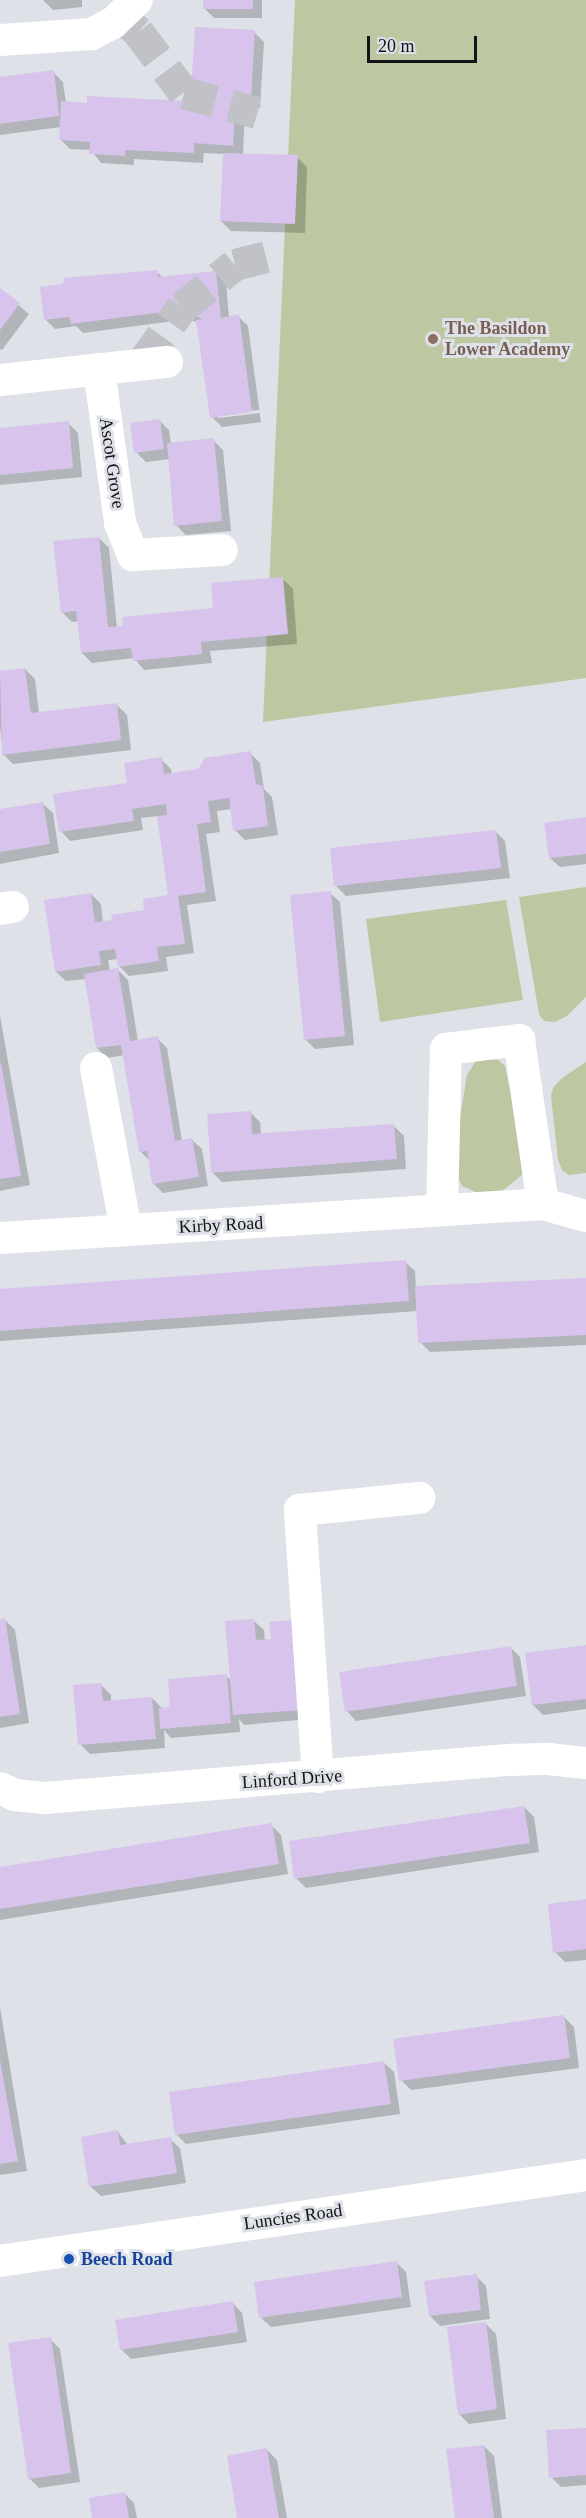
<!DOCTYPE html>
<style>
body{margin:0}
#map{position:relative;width:586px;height:2518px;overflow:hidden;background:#dee1e7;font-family:Georgia,serif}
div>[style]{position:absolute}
.green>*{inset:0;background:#bdc8a2}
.shadow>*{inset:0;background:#0003}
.building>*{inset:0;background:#d7c3ec}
.street-tunnel>*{height:32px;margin-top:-16px;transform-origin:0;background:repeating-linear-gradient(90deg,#c0c2c8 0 32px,transparent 0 48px)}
.street>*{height:32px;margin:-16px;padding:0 16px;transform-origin:16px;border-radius:16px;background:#fff}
.dots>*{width:16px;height:16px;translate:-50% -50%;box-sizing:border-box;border:3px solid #dee1e7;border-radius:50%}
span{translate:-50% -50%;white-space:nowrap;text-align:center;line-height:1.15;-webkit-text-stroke:6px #dee1e7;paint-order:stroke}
.education-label{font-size:18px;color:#785e54;font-weight:700}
.left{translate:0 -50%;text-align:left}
.street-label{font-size:18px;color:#141417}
.transit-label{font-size:18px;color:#164399;font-weight:700}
.scale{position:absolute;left:367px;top:36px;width:110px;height:27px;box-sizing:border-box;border:3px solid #141417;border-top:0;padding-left:8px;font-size:18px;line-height:21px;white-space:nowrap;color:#141417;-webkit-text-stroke:4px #dee1e7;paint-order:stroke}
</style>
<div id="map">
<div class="green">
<div style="clip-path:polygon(295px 0,586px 0,586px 678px,263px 722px)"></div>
<div style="clip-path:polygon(586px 887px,586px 997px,567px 1016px,555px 1022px,544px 1021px,539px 1014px,519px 897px)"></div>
<div style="clip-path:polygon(506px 900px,523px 1000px,380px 1022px,366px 919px)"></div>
<div style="clip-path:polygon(484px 1058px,498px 1060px,505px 1066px,524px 1158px,523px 1174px,502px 1191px,478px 1193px,462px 1186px,454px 1169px,455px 1148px,467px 1075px,475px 1062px)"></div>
<div style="clip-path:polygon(586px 1062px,586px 1173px,569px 1175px,562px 1170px,558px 1160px,551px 1096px,553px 1088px,562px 1078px)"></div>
</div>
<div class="shadow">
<div style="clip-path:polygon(43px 0,82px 0,82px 7px,53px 10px)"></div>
<div style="clip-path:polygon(204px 0,262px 0,262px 18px,214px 18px,204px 8px)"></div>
<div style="clip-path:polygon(254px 32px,264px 42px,260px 108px,245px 107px,243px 155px,297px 157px,307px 167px,305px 233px,231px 231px,221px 221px,224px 154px,204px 153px,203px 163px,134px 159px,134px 165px,101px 163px,91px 150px,70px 149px,60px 139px,61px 127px,0 135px,0 79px,53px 72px,63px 82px,66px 103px,185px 103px,193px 111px,204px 111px,203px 99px,193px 89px)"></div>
<div style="clip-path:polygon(evenodd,157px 272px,163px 278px,216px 272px,226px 282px,229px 318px,238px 316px,248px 326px,261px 422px,222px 427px,212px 417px,198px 323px,189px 319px,83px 333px,76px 326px,55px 329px,45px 319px,157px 272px,259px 410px,260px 413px,218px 418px,218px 415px,259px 410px)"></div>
<div style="clip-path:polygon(0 290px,29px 314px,2px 350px,0 349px)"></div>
<div style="clip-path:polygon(159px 420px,169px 430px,171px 444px,213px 440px,223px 450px,231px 531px,186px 535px,176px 525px,170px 459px,146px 462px,136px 452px)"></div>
<div style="clip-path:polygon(68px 423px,78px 433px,82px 477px,0 485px,0 429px)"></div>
<div style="clip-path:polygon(99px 538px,109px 548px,117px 628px,215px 610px,283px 579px,293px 589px,297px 644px,210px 651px,212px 663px,144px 670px,134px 658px,92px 663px,82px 653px,79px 621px,72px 622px,62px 612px)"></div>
<div style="clip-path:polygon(25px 669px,35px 679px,39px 714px,117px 705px,127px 715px,131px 750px,13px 764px,3px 754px,0 726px,0 673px)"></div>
<div style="clip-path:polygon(250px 753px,260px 763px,264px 789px,272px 797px,278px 835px,245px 840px,235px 830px,232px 809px,217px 811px,220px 832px,206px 834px,216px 901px,187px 905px,194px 953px,166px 957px,168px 971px,129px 976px,119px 966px,118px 959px,108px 960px,110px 971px,118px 970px,128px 980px,138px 1041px,157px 1038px,167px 1048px,182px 1141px,192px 1140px,202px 1149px,208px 1186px,163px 1193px,153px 1183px,150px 1161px,140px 1151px,125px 1055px,107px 1058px,97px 1048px,86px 979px,66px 981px,56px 972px,91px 894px,101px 904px,103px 923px,146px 911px,170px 896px,158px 816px,141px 818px,143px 830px,70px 841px,61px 831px,161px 759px,171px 769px,172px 775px,199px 770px)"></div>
<div style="clip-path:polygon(43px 804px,53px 813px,59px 853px,0 864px,0 811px)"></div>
<div style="clip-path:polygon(586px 819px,586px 864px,560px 867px,550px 858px)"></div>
<div style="clip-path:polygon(496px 832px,505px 841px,510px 878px,346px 896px,336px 886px)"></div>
<div style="clip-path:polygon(330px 893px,340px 902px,354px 1045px,315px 1049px,305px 1039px)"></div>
<div style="clip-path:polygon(0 1016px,30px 1185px,0 1191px)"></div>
<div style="clip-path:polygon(250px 1112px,260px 1122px,261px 1135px,394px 1126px,404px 1136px,406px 1169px,222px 1182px,212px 1172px)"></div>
<div style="clip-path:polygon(405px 1262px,415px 1271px,416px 1288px,586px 1280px,586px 1345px,430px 1352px,420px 1342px,418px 1311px,0 1341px,0 1290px)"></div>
<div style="clip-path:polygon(0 1620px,5px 1620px,15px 1630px,29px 1723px,0 1728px)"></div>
<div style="clip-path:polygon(254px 1621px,264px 1630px,265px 1641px,272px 1640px,310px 1719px,244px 1725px,239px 1719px,240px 1732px,171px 1738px,164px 1730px,165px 1748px,90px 1754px,80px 1744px,101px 1685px,111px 1695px,111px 1702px,152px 1698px,162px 1708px,172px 1709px,226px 1676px,232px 1681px)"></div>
<div style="clip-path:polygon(510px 1647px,520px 1657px,526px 1696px,356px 1721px,347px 1711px)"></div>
<div style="clip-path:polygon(586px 1647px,586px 1709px,543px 1715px,533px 1705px)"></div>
<div style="clip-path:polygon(524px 1807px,534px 1817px,539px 1852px,306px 1888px,296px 1878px)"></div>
<div style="clip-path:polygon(271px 1825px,281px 1835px,288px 1874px,0 1920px,0 1869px)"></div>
<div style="clip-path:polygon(586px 1901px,586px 1960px,565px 1962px,555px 1952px)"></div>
<div style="clip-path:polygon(0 2007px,27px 2171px,0 2175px)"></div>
<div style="clip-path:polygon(564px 2017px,574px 2027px,579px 2068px,411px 2090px,401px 2080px)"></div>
<div style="clip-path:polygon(384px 2063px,394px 2072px,400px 2114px,186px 2144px,176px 2134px)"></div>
<div style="clip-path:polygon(118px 2132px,128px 2145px,170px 2139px,180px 2148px,186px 2183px,101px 2196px,91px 2187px)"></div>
<div style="clip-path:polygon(396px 2262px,406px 2272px,411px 2307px,271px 2327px,261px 2318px)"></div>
<div style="clip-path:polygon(476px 2276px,486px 2286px,490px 2319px,440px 2326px,430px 2316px)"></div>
<div style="clip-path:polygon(233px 2303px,242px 2313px,247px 2342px,131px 2359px,121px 2349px)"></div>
<div style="clip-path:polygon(486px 2324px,496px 2334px,506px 2419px,469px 2424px,459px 2414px)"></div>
<div style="clip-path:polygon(50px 2339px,60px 2349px,80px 2482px,39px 2488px,29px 2478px)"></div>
<div style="clip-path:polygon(586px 2429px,586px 2485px,561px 2487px,551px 2477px)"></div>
<div style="clip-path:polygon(484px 2446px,494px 2456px,502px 2518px,456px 2518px)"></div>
<div style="clip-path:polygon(267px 2450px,277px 2460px,287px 2518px,239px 2518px)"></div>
<div style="clip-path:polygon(124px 2493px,134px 2503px,137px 2518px,93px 2518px)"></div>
</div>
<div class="building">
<div style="clip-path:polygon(203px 0,253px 0,253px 9px,203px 9px)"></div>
<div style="clip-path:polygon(195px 27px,255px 30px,251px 99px,236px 98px,233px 146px,194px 143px,194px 153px,125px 150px,125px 156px,89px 154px,90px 142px,59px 140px,61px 101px,87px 103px,87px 96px,186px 101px,188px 109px,202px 109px,203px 90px,191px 90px)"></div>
<div style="clip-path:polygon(54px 70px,59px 116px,0 124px,0 77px)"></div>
<div style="clip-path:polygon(223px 153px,298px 155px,295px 224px,220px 221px)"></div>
<div style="clip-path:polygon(158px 270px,158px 277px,216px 271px,221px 318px,239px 314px,252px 412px,210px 418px,196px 320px,203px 319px,178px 310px,71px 324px,69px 317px,44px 320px,40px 287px,63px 284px,64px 278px)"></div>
<div style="clip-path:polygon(0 288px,20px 303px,0 330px)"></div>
<div style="clip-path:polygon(160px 419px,164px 449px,134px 453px,130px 423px)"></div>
<div style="clip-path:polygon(69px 421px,73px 468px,0 475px,0 428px)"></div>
<div style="clip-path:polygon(214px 438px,222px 521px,174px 526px,167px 443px)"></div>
<div style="clip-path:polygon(99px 537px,108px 627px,123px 626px,122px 617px,213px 608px,211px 583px,283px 577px,288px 634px,201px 642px,202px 654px,133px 661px,131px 648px,81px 653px,76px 611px,61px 613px,53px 541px)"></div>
<div style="clip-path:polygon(25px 668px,31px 713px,117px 703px,121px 740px,2px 755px,0 671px)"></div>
<div style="clip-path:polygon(251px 751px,256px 784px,263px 786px,268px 826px,233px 831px,229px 798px,208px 801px,211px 822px,197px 824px,206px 892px,178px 896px,185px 944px,157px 947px,159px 961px,118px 967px,115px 949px,99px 951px,101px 965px,55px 972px,44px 900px,91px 893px,95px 922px,112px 920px,111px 915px,144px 910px,143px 899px,168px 895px,157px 816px,167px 815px,166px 804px,132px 809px,134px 821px,59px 832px,53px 794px,127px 783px,124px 763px,162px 757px,164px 774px,198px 769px,205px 758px)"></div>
<div style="clip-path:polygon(43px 802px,50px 844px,0 852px,0 809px)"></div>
<div style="clip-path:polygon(586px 817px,586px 854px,549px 858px,544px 823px)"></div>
<div style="clip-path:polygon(496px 830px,501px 868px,334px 886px,330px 848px)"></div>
<div style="clip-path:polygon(331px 891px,345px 1036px,304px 1040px,290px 895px)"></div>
<div style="clip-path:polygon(118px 968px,130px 1041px,158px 1036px,175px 1141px,192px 1138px,199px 1177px,152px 1184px,147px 1151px,139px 1152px,121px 1045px,96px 1048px,84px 974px)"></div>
<div style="clip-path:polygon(1px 1063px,21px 1176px,0 1179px,0 1064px)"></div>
<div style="clip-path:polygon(251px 1111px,252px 1134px,394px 1124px,397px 1159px,211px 1173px,207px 1114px)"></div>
<div style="clip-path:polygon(406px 1260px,409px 1301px,0 1331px,0 1289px)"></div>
<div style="clip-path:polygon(586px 1278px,586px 1335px,418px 1343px,415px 1286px)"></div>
<div style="clip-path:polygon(5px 1618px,20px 1714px,0 1717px,0 1619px)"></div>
<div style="clip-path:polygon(254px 1619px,256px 1640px,271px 1639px,269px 1622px,294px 1620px,301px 1710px,233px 1715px,225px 1621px)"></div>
<div style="clip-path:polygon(586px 1645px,586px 1699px,532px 1705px,525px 1653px)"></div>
<div style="clip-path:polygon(511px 1646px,517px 1686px,345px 1712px,339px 1672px)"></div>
<div style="clip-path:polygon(227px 1674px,231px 1723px,160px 1729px,159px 1708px,170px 1707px,168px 1679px)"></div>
<div style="clip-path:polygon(101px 1683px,103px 1701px,152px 1697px,156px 1739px,78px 1745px,73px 1685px)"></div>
<div style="clip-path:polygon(524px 1806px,530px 1843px,294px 1879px,289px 1841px)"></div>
<div style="clip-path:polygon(272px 1823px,279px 1864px,0 1909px,0 1867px)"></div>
<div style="clip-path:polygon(586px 1899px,586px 1949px,553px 1953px,548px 1904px)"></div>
<div style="clip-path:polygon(564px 2015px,570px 2058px,399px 2081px,393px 2039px)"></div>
<div style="clip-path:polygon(0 2060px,18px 2161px,0 2164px)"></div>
<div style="clip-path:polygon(384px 2061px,391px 2104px,175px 2135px,169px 2092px)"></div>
<div style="clip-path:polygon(118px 2130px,120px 2145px,171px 2137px,177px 2173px,89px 2187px,81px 2137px)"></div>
<div style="clip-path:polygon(397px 2261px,402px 2297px,259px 2318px,254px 2282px)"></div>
<div style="clip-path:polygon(477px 2274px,481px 2310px,429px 2316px,424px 2281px)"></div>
<div style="clip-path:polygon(233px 2301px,238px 2332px,120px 2350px,115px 2320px)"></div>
<div style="clip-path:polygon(486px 2322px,497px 2409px,458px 2415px,447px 2327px)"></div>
<div style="clip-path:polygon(51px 2337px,71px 2473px,28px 2479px,8px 2343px)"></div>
<div style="clip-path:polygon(586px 2428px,586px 2475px,549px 2478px,546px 2430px)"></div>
<div style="clip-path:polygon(484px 2445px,494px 2518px,455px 2518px,446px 2449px)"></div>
<div style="clip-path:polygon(267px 2448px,279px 2518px,237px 2518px,227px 2456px)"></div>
<div style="clip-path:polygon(125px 2492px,129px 2518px,92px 2518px,89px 2498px)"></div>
</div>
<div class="street-tunnel">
<div style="left:121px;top:17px;width:23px;rotate:41deg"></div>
<div style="left:138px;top:32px;width:76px;rotate:53deg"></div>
<div style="left:184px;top:93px;width:76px;rotate:15.3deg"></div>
<div style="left:143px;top:362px;width:67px;rotate:-54.2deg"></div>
<div style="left:182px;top:308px;width:68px;rotate:-39.1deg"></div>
<div style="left:235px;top:265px;width:34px;rotate:-14deg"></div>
</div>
<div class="street">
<div style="left:0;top:40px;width:92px;rotate:-3.7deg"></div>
<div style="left:92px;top:34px;width:24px;rotate:-28deg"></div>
<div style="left:113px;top:23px;width:33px;rotate:-44deg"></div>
<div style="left:99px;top:369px;width:155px;rotate:82.2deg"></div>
<div style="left:120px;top:523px;width:35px;rotate:68deg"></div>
<div style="left:133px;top:555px;width:89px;rotate:-3.2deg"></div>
<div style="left:0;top:380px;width:168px;rotate:-6.2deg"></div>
<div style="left:0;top:909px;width:13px;rotate:-9deg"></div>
<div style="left:96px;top:1068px;width:165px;rotate:79.5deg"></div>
<div style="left:442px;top:1210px;width:161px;rotate:-88.6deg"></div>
<div style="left:446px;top:1049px;width:74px;rotate:-7deg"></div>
<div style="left:519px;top:1040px;width:166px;rotate:81.7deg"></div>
<div style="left:0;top:1238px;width:544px;rotate:-3.58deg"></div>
<div style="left:543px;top:1204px;width:45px;rotate:15.6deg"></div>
<div style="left:318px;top:1777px;width:268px;rotate:-93.9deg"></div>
<div style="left:300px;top:1510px;width:120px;rotate:-5.8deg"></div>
<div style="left:0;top:1788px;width:17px;rotate:25deg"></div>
<div style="left:15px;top:1795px;width:30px;rotate:6deg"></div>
<div style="left:45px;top:1798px;width:469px;rotate:-4.7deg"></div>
<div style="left:512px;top:1760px;width:36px;rotate:-2deg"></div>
<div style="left:548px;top:1759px;width:38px;rotate:6deg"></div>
<div style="left:0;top:2261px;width:592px;rotate:-8.35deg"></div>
</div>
<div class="dots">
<div style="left:433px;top:339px;background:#8d6e63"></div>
<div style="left:69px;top:2259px;background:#1a4fb4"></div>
</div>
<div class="education-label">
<span class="left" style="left:445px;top:339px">The Basildon<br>Lower Academy</span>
</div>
<div class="street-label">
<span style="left:112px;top:463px;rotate:82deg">Ascot Grove</span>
<span style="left:221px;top:1225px;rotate:-3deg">Kirby Road</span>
<span style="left:292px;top:1779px;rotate:-4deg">Linford Drive</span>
<span style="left:293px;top:2217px;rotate:-8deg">Luncies Road</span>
</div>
<div class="transit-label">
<span class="left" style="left:81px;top:2259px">Beech Road</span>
</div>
<div class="scale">20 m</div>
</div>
